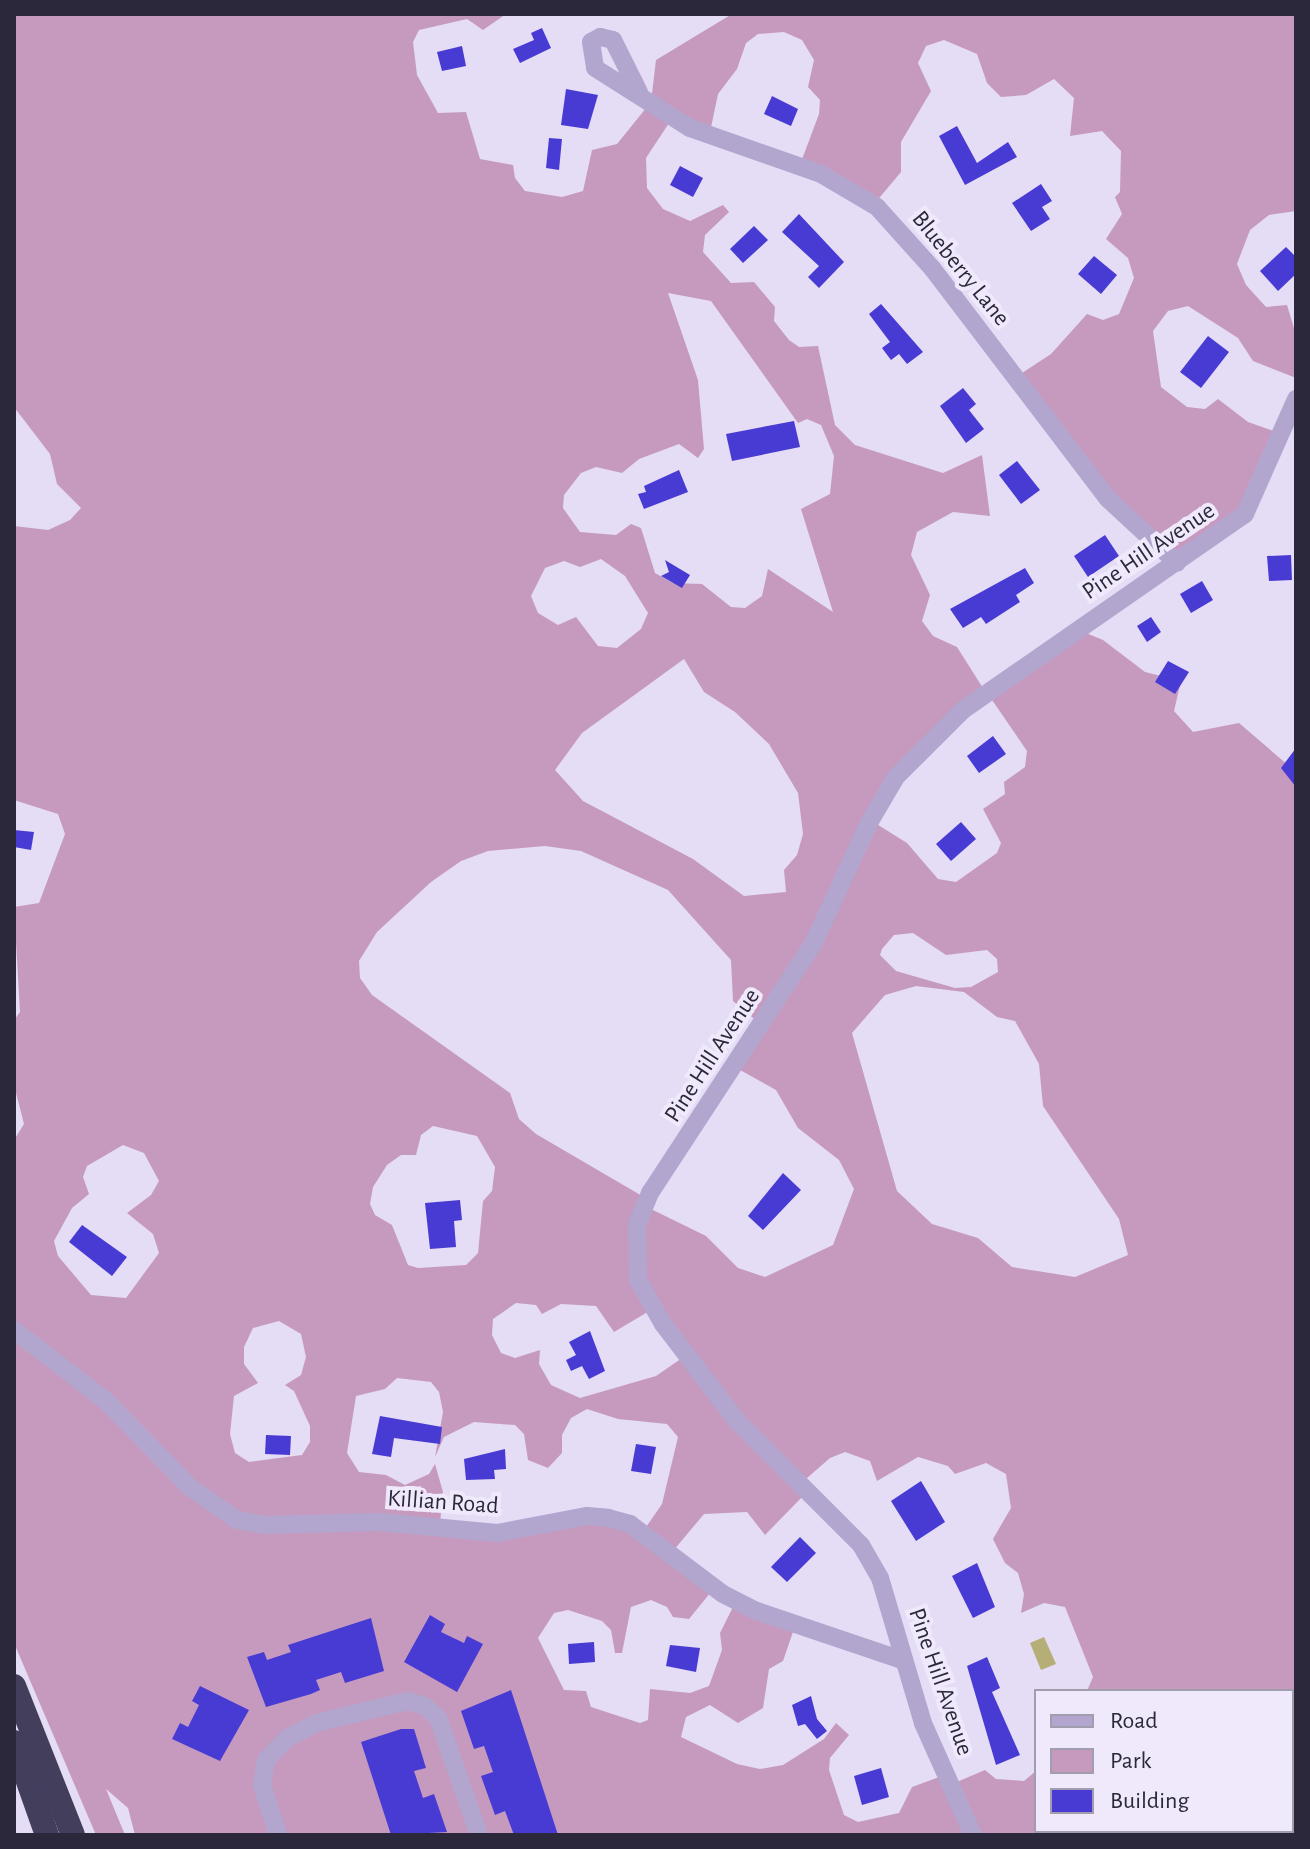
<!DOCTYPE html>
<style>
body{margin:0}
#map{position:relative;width:1310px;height:1849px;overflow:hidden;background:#e5dcf5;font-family:"Alegreya Sans",sans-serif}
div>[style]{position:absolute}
.green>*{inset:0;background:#c69abe}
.water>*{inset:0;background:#b5ae77}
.building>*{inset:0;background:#483bd3}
.street>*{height:18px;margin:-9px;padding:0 9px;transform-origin:9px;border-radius:9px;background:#b2a6cf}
.highway>*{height:24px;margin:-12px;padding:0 12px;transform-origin:12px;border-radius:12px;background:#423e5c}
span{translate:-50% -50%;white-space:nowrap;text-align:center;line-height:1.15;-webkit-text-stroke:8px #f0e9fc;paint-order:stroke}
.street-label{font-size:24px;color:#2a283a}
.frame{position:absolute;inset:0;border:16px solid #2a283a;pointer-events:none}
.legend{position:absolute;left:1034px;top:1689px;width:260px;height:144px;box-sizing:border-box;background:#f0e9fc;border:2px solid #a19cae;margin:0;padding:10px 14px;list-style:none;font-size:24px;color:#2a283a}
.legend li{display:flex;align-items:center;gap:16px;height:40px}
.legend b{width:40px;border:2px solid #a19cae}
</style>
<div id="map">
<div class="green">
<div style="clip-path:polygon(evenodd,14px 14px,506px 14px,483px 30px,467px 19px,419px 30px,413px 42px,417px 75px,438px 113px,466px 112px,480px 159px,513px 165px,515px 178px,525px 191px,562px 197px,583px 191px,592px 150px,617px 144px,651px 102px,656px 60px,732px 14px,1296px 14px,1296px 211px,1269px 215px,1250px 230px,1237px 264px,1246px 285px,1266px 307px,1287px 305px,1296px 335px,1296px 378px,1253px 361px,1238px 338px,1188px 306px,1168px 311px,1153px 331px,1161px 387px,1187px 407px,1205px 409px,1218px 399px,1248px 422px,1285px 435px,1258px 498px,1183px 565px,1132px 521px,1016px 377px,1051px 354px,1087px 314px,1103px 320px,1119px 314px,1134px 278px,1128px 258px,1106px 239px,1122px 214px,1115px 197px,1120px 192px,1121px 151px,1102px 131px,1070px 136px,1074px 98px,1054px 79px,1026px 95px,1001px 97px,987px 83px,977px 54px,944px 40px,926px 46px,918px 63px,931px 91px,901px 142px,901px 172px,875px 203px,801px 162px,819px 114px,820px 100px,808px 87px,814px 60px,802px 40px,784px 32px,758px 34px,746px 43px,737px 69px,718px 94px,710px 132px,673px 117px,646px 158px,647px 188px,663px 209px,690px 221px,723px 205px,729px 212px,705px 235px,703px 252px,731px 283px,754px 282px,775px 307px,774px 321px,789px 340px,799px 347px,818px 346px,835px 425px,855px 445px,943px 473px,982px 455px,990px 516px,953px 512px,917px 532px,911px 555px,930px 595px,922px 621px,933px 636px,957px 647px,988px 696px,898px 783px,875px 823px,907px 843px,938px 879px,956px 882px,997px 853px,1001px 843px,983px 809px,1005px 794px,1004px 782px,1025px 767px,1027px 751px,990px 697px,1081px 631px,1103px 640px,1145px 672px,1181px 681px,1174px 711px,1193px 732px,1239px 723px,1296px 772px,1296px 1835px,1254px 1831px,1292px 1831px,1292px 1691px,1087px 1691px,1093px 1677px,1065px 1607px,1044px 1603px,1021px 1613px,1024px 1594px,1018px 1573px,1005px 1563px,993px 1539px,1011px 1508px,1006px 1474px,986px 1463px,955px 1474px,948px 1466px,918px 1457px,877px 1481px,870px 1461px,845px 1452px,830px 1458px,799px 1485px,804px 1495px,765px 1535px,747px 1512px,704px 1514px,673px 1551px,715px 1587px,689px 1619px,673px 1617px,667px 1607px,651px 1600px,631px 1607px,622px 1653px,615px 1653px,611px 1630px,602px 1621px,568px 1610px,554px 1613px,538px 1638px,564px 1690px,586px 1691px,591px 1707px,640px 1723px,648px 1720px,650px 1689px,690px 1693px,709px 1686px,722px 1650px,720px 1633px,737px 1599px,795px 1626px,783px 1661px,769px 1669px,763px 1708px,738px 1723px,710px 1705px,686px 1717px,681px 1737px,737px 1764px,760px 1769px,783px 1765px,824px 1739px,836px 1723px,849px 1735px,830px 1758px,829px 1770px,844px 1815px,858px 1822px,899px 1813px,912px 1787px,942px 1776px,952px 1784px,985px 1770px,996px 1779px,1024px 1781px,1036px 1771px,1036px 1831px,1163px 1831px,1159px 1835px,135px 1835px,128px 1808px,106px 1789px,125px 1835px,96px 1835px,14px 1643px,14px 1140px,24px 1124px,14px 1085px,14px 1020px,20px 1012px,14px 907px,39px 903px,65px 834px,58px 814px,14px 800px,14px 526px,48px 530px,70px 520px,81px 508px,57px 484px,50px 454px,14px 407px,14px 14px,668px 293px,711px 301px,798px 423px,807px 419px,821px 425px,834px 456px,830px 494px,801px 509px,833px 612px,768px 569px,762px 596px,745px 608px,731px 607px,702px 584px,673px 583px,655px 573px,641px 528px,631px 524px,616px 535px,580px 532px,563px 508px,564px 495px,581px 473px,596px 467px,622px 473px,639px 459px,679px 444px,698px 458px,704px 449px,698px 380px,668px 293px,14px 14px,601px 559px,625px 576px,648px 613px,641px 629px,617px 648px,598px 646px,576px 617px,558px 625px,538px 613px,531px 596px,545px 568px,564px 561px,580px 567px,601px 559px,14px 14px,684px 659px,704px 692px,735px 712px,769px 744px,798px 793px,803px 834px,797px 855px,784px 870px,786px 892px,744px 896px,693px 859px,583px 801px,555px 770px,582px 733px,684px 659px,14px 14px,545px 846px,581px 851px,668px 890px,731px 960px,733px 1001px,765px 1028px,740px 1070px,776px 1090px,798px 1128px,839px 1160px,854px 1189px,833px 1245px,765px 1277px,738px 1268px,706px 1236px,651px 1209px,649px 1200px,536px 1134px,519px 1119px,510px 1093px,372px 995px,360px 978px,359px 961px,377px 932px,431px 882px,461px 861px,488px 851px,545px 846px,14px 14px,913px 933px,946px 955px,987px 950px,997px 959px,998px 972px,971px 987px,955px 988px,896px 971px,880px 955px,882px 949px,894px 935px,913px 933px,14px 14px,916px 986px,964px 992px,997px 1017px,1015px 1021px,1039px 1064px,1043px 1106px,1119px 1219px,1128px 1255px,1075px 1277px,1012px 1267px,978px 1238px,932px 1224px,897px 1191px,852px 1033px,885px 995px,916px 986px,14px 14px,433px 1126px,477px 1136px,495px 1167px,492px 1191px,483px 1201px,478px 1253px,466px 1265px,418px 1268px,408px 1265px,392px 1225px,375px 1215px,370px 1204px,373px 1187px,387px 1165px,401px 1155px,416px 1155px,421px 1135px,433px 1126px,14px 14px,123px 1145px,144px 1153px,159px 1181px,151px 1195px,127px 1213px,153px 1234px,159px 1253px,126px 1298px,91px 1295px,58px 1256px,54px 1241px,72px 1208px,89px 1194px,83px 1177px,87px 1166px,123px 1145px,14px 14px,516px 1303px,536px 1305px,542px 1314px,561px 1304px,596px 1306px,614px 1332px,651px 1310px,685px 1356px,656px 1376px,580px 1398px,551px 1385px,539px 1364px,540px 1350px,515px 1358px,501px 1353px,492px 1335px,493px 1319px,516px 1303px,14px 14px,279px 1321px,301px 1334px,306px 1357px,301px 1375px,285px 1385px,294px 1391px,310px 1426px,310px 1442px,302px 1455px,249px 1462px,235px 1453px,230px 1434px,234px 1396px,258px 1383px,244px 1364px,244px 1347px,253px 1328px,279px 1321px,14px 14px,397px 1378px,431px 1382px,439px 1392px,443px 1412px,435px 1457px,444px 1437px,474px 1422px,515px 1425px,524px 1434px,528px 1460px,548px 1468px,562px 1453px,562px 1435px,571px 1418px,587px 1409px,618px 1419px,667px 1424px,678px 1437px,662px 1504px,644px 1530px,559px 1518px,492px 1531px,440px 1523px,443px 1492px,435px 1464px,429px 1474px,405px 1485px,386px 1475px,359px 1472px,347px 1453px,356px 1396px,385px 1389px,397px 1378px)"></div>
</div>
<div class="water">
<div style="clip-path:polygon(1044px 1637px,1056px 1664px,1041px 1670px,1030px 1643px)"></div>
</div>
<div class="building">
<div style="clip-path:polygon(542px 28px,551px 48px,520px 63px,513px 49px,534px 40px,531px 33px)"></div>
<div style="clip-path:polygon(462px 46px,466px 66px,442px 71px,437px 52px)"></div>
<div style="clip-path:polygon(566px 89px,598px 95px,588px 129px,561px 125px)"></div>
<div style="clip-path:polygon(772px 96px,798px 109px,791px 126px,764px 114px)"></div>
<div style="clip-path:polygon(957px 126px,977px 163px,1008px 142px,1017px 157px,965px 185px,939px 136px)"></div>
<div style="clip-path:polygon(549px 138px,562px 139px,559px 170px,546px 168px)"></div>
<div style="clip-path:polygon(680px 166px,703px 178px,693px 197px,670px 185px)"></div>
<div style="clip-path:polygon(1041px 184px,1052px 201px,1042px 207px,1050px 219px,1031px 231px,1012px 203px)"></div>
<div style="clip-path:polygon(799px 214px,844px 262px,819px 288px,808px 277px,819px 266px,782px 232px)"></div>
<div style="clip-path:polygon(754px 226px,768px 240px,743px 263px,730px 249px)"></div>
<div style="clip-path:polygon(1286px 247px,1296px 257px,1296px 274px,1278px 291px,1260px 271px)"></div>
<div style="clip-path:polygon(1094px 256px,1117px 275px,1101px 294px,1078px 274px)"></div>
<div style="clip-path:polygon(881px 304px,923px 352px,907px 364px,899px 354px,891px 360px,882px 348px,890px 342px,869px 314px)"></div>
<div style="clip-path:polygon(1208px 336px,1229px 352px,1201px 388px,1180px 372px)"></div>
<div style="clip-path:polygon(963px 388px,976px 404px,969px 410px,984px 429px,966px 443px,940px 406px)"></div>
<div style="clip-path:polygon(794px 421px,800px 447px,732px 461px,726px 434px)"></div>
<div style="clip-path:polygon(1017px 461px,1040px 490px,1021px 504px,999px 475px)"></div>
<div style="clip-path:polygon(679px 470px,688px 492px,644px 509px,638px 494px,646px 492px,644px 486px)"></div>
<div style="clip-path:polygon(1105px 535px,1119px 556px,1088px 577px,1074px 556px)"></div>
<div style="clip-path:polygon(1291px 555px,1292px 580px,1269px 581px,1267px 556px)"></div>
<div style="clip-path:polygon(665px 560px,690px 575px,682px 588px,661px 576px,669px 572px)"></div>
<div style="clip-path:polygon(1025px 568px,1034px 583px,1016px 595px,1020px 602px,986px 624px,981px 617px,963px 628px,950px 609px)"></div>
<div style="clip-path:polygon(1202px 581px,1213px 600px,1191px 613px,1180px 594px)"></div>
<div style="clip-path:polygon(1151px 617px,1161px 632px,1147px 642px,1137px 626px)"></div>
<div style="clip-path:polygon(1168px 661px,1189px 672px,1175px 694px,1155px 682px)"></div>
<div style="clip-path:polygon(993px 736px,1006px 754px,979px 773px,967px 756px)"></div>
<div style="clip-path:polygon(1296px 748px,1296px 787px,1281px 768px)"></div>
<div style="clip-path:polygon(961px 822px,976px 839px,951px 861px,936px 844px)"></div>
<div style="clip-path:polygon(14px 830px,34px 832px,31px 850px,14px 847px)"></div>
<div style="clip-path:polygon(783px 1173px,801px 1190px,763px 1230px,748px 1216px)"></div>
<div style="clip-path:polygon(460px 1200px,462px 1220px,454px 1221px,456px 1247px,430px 1249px,425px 1203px)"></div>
<div style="clip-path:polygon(82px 1225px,127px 1257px,112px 1276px,69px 1242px)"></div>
<div style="clip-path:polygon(590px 1331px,605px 1371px,589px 1379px,582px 1366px,571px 1371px,566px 1360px,576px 1355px,569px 1342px)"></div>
<div style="clip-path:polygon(380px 1416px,442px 1427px,440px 1444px,394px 1438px,391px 1457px,372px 1454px)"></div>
<div style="clip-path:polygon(266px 1435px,291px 1436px,290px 1455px,265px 1454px)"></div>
<div style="clip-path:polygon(636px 1444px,656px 1447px,651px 1474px,631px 1471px)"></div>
<div style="clip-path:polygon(505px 1449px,506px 1469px,494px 1470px,495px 1479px,466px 1480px,464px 1459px)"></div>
<div style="clip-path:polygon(921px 1481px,945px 1522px,916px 1541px,891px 1501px)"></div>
<div style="clip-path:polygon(800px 1537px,816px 1553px,787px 1582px,771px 1567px)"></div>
<div style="clip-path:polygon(977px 1563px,995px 1607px,973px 1618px,952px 1576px)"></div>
<div style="clip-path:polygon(430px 1615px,445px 1624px,441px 1632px,464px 1643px,467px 1636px,483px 1644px,457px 1692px,404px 1662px)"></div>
<div style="clip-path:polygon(371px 1618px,384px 1671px,345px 1683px,341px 1672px,316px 1680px,320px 1690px,311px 1694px,266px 1707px,247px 1657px,264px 1652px,267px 1660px,291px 1652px,288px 1645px)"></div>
<div style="clip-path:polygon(594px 1642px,595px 1662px,569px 1664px,568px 1644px)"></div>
<div style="clip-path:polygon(670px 1645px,700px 1648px,696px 1672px,666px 1666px)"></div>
<div style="clip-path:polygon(987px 1657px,1000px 1688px,992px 1692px,1020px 1755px,996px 1765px,967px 1666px)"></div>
<div style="clip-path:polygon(200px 1686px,249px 1710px,220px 1761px,172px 1739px,180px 1723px,188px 1727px,199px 1705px,192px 1701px)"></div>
<div style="clip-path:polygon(511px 1690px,526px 1736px,558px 1835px,514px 1835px,505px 1811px,495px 1815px,481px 1776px,493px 1772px,484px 1746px,474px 1749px,461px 1711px)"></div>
<div style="clip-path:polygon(811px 1696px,817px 1719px,827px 1731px,817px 1739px,805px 1724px,798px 1726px,792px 1705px)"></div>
<div style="clip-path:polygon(401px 1729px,414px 1729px,426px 1768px,414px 1771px,423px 1798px,434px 1794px,447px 1832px,391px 1835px,361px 1742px)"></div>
<div style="clip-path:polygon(881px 1768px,889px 1797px,862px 1805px,854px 1776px)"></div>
</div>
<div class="street">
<div style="left:639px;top:92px;width:58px;rotate:-116.6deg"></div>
<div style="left:613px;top:40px;width:13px;rotate:-167deg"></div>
<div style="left:600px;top:37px;width:10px;rotate:151deg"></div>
<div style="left:591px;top:42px;width:26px;rotate:81deg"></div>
<div style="left:595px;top:68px;width:112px;rotate:32.3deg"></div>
<div style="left:690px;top:128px;width:139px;rotate:19.3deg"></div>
<div style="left:821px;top:174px;width:65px;rotate:30.5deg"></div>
<div style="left:877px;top:207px;width:82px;rotate:48deg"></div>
<div style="left:932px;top:268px;width:290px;rotate:52.7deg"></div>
<div style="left:1108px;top:499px;width:94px;rotate:42.8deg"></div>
<div style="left:14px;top:1330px;width:115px;rotate:37.6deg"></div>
<div style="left:105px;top:1400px;width:122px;rotate:45.7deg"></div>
<div style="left:190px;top:1487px;width:57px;rotate:35.1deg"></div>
<div style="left:237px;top:1520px;width:27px;rotate:10deg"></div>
<div style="left:264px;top:1525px;width:115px;rotate:-1.5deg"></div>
<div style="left:379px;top:1522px;width:119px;rotate:5.3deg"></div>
<div style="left:497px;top:1533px;width:92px;rotate:-10.7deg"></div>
<div style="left:587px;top:1516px;width:21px;rotate:5deg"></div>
<div style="left:608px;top:1518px;width:23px;rotate:15deg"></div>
<div style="left:630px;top:1524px;width:116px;rotate:37deg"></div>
<div style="left:723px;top:1594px;width:38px;rotate:27deg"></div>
<div style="left:757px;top:1611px;width:153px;rotate:18.7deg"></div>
<div style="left:278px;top:1835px;width:52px;rotate:-107.7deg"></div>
<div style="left:262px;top:1785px;width:25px;rotate:-81deg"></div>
<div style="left:266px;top:1760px;width:30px;rotate:-46deg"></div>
<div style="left:287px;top:1738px;width:33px;rotate:-27deg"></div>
<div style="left:316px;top:1723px;width:94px;rotate:-13.6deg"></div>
<div style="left:407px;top:1701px;width:19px;rotate:16deg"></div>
<div style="left:425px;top:1706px;width:18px;rotate:43deg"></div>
<div style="left:438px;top:1718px;width:124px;rotate:70.7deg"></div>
<div style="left:973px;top:1835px;width:123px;rotate:-114.1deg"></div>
<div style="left:923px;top:1723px;width:151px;rotate:-106.5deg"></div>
<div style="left:880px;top:1578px;width:38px;rotate:-120deg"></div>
<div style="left:861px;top:1545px;width:175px;rotate:-135deg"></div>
<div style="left:737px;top:1421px;width:122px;rotate:-127.3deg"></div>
<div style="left:663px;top:1324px;width:51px;rotate:-119.6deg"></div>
<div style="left:638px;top:1280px;width:55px;rotate:-91deg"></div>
<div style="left:637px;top:1225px;width:35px;rotate:-68deg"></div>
<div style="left:650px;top:1193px;width:300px;rotate:-56.8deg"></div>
<div style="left:814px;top:942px;width:131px;rotate:-65.2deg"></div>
<div style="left:869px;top:823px;width:53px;rotate:-59.6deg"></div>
<div style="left:896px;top:777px;width:95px;rotate:-45deg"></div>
<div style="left:963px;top:710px;width:343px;rotate:-34.8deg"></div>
<div style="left:1245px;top:514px;width:126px;rotate:-66.1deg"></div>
</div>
<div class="highway">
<div style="left:14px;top:1686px;width:160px;rotate:68.4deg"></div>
<div style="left:14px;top:1742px;width:99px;rotate:70.5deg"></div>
</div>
<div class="street-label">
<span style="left:960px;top:269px;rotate:51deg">Blueberry Lane</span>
<span style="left:1149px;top:552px;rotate:-34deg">Pine Hill Avenue</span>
<span style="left:713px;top:1056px;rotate:-57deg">Pine Hill Avenue</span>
<span style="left:443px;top:1503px;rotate:4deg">Killian Road</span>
<span style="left:940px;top:1682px;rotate:71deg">Pine Hill Avenue</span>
</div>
<div class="frame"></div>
<ul class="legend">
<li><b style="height:10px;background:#b2a6cf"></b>Road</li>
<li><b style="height:22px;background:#c69abe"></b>Park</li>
<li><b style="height:22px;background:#483bd3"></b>Building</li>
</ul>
</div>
